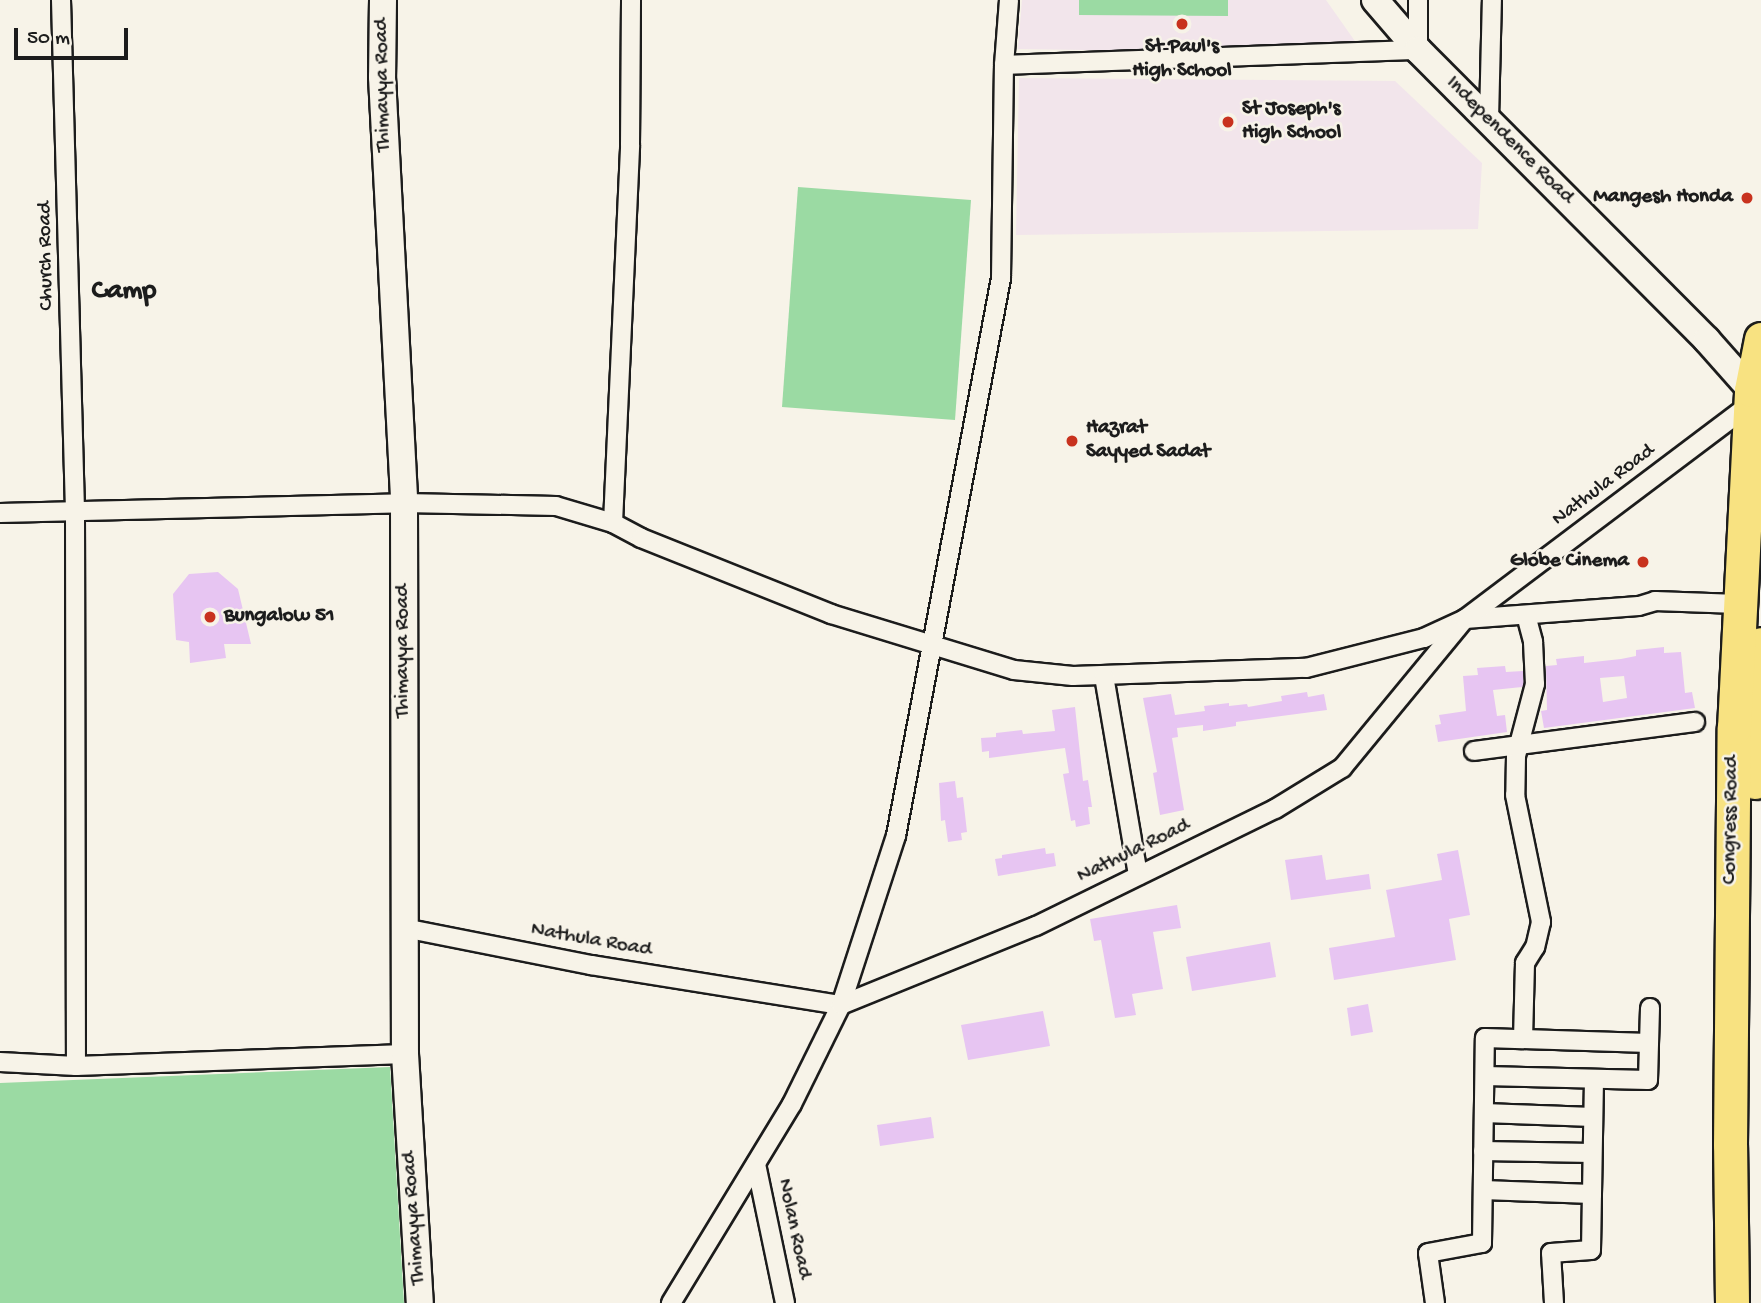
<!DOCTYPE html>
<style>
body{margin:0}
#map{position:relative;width:1761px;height:1303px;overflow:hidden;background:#f7f3e8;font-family:"Gochi Hand",sans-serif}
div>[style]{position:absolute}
.built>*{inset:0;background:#f2e5eb}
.green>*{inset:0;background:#9bdaa3}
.building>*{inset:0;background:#e7c5f2}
.roads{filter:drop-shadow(2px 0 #1c1c1c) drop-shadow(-2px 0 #1c1c1c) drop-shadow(0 2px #1c1c1c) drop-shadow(0 -2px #1c1c1c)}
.street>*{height:18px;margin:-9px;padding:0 9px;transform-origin:9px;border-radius:9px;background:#f7f3e8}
.secondary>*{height:26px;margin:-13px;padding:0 13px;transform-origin:13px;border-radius:13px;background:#f7f3e8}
.highway>*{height:33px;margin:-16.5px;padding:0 16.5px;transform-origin:16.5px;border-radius:16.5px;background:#f8e281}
.dots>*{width:19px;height:19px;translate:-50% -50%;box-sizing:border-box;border:4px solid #f7f3e8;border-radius:50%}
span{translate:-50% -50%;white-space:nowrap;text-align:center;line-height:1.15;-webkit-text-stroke:5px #f7f3e8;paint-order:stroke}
.poi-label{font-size:21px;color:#1c1c1c;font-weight:700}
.left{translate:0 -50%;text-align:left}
.right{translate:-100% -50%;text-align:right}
.street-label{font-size:21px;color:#1c1c1c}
.district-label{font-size:28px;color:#1c1c1c;font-weight:700}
.scale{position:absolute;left:14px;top:28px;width:114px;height:32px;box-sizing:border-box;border:4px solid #1c1c1c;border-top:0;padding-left:9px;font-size:21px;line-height:24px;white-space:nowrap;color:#1c1c1c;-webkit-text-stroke:5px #f7f3e8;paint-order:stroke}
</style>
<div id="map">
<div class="built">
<div style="clip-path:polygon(1022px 0,1326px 0,1364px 54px,1018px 49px)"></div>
<div style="clip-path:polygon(1019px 78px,1395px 81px,1482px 163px,1478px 229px,1016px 235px)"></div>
</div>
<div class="green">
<div style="clip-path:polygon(1079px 0,1228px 0,1228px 16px,1079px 15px)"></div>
<div style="clip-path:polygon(798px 187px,971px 200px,955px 420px,782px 407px)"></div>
<div style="clip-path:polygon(390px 1067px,404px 1303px,0 1303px,0 1083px)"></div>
</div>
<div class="building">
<div style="clip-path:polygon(218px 572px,238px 589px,251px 644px,224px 644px,226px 658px,190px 663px,189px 642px,176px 640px,173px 594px,189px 574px)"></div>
<div style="clip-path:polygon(evenodd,1664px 647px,1664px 653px,1681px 652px,1685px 693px,1692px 692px,1695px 708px,1544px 728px,1541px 711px,1547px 710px,1546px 666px,1557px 665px,1556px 659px,1584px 656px,1584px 663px,1621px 659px,1636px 656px,1636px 650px,1664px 647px,1624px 676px,1627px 698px,1603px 702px,1600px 678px,1624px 676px)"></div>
<div style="clip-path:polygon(1505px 666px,1506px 672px,1523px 671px,1524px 683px,1522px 687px,1493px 690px,1497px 716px,1505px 715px,1507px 732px,1438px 742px,1435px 725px,1441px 724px,1439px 715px,1466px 711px,1463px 676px,1478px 675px,1477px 668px)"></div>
<div style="clip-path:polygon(1307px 692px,1308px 697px,1324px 694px,1327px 710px,1236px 722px,1236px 726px,1203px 731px,1203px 725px,1177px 728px,1178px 737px,1172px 738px,1184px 810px,1160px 815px,1153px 773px,1157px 772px,1143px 698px,1171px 694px,1175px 715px,1205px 711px,1204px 706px,1229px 703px,1229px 706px,1247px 704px,1248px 707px,1282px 701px,1281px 696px)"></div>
<div style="clip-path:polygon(1075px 707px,1083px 781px,1088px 780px,1092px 807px,1088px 807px,1090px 824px,1076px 827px,1075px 820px,1071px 821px,1063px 774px,1069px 773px,1065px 748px,989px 758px,989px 751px,982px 752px,981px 738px,996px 737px,996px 733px,1022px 730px,1023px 734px,1055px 731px,1052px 710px)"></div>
<div style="clip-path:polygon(955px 781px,957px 798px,963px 797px,967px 832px,961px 833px,962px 840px,948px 842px,945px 820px,941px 821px,939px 783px)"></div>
<div style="clip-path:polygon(1045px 848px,1046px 854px,1054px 853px,1056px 866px,998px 876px,995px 859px,1002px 858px,1002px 855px)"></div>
<div style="clip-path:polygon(1458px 850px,1470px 915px,1449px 919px,1456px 960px,1334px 980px,1329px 948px,1395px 937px,1386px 890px,1442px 880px,1437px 854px)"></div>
<div style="clip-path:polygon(1322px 855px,1326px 880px,1369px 874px,1371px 889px,1291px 900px,1285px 860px)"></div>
<div style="clip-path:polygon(1177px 905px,1181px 928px,1153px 932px,1163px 989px,1132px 994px,1136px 1015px,1115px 1018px,1101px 940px,1094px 941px,1090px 919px)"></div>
<div style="clip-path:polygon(1270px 942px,1276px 977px,1192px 991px,1186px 957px)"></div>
<div style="clip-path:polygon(1368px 1004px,1373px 1032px,1351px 1036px,1347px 1008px)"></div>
<div style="clip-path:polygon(1043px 1011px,1050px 1046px,968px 1060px,961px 1025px)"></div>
<div style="clip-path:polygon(931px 1117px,934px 1138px,880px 1146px,877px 1125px)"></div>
</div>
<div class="roads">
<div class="street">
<div style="left:61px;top:0;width:512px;rotate:88.43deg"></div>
<div style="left:75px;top:512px;width:554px;rotate:89.9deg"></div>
<div style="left:1004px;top:65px;width:414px;rotate:-2.1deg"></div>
<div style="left:1418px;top:50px;width:50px;rotate:-90deg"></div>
<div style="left:1489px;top:119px;width:119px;rotate:-88.6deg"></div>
<div style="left:0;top:513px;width:404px;rotate:-1.4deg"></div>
<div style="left:404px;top:503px;width:152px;rotate:1.1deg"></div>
<div style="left:556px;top:506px;width:59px;rotate:16.6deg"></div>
<div style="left:613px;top:523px;width:32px;rotate:28deg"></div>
<div style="left:641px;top:538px;width:205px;rotate:21.8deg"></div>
<div style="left:831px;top:614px;width:191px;rotate:17deg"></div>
<div style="left:1014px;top:670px;width:59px;rotate:5.8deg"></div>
<div style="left:1073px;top:676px;width:233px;rotate:-2deg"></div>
<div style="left:1306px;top:668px;width:122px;rotate:-14.3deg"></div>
<div style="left:1424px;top:638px;width:45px;rotate:-24.9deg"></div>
<div style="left:1465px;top:619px;width:174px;rotate:-4.3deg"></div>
<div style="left:1639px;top:606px;width:17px;rotate:-17deg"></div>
<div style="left:1655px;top:601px;width:83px;rotate:2.1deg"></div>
<div style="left:613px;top:523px;width:378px;rotate:-87.4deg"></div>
<div style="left:630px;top:145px;width:145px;rotate:-89.6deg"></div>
<div style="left:1526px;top:615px;width:28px;rotate:75deg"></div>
<div style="left:1533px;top:642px;width:42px;rotate:87.3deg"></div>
<div style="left:1535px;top:684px;width:74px;rotate:104.8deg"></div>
<div style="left:1516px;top:756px;width:39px;rotate:91deg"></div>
<div style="left:1515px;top:795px;width:130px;rotate:78.4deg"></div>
<div style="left:1541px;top:922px;width:26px;rotate:103deg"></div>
<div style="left:1535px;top:947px;width:19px;rotate:122deg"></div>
<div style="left:1525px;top:963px;width:76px;rotate:91.5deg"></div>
<div style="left:1523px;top:1039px;width:126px;rotate:1.8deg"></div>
<div style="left:1104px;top:676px;width:202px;rotate:80.3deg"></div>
<div style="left:1474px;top:751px;width:223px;rotate:-7.5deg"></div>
<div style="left:404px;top:928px;width:191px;rotate:11.2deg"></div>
<div style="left:591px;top:965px;width:253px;rotate:9.1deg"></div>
<div style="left:841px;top:1005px;width:210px;rotate:-22.1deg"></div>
<div style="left:1036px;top:926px;width:266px;rotate:-26.1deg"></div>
<div style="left:1275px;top:809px;width:79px;rotate:-31.5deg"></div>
<div style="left:1342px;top:768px;width:193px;rotate:-50.5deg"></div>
<div style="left:1465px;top:619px;width:357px;rotate:-37deg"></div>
<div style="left:0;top:1062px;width:76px;rotate:3deg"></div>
<div style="left:76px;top:1066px;width:329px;rotate:-2.1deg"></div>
<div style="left:1485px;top:1076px;width:163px;rotate:1.4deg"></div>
<div style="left:1648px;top:1080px;width:72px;rotate:-88.4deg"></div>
<div style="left:1484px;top:1113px;width:109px;rotate:2.1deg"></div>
<div style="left:1483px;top:1151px;width:109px;rotate:1.1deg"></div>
<div style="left:756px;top:1164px;width:142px;rotate:78.2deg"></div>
<div style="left:1483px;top:1190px;width:109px;rotate:2.1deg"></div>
<div style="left:1592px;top:1194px;width:115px;rotate:-89deg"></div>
<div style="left:671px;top:1303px;width:233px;rotate:-58.7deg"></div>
<div style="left:792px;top:1104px;width:110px;rotate:-63.7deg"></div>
<div style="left:841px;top:1005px;width:178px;rotate:-72deg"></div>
<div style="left:896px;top:836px;width:568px;rotate:-79.34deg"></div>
<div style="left:1001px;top:278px;width:213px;rotate:-89.2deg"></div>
<div style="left:1004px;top:65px;width:65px;rotate:-85.6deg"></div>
<div style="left:1435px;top:1303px;width:50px;rotate:-98deg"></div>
<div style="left:1428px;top:1253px;width:55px;rotate:-10.5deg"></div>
<div style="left:1482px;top:1243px;width:205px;rotate:-89.2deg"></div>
<div style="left:1485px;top:1038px;width:38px;rotate:2deg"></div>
<div style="left:1554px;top:1303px;width:50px;rotate:-93.4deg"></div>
<div style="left:1551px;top:1253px;width:40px;rotate:-4.3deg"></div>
<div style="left:1591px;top:1250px;width:56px;rotate:-89deg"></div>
</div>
<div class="secondary">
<div style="left:383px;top:0;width:77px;rotate:90.7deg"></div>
<div style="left:382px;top:77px;width:427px;rotate:87deg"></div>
<div style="left:404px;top:503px;width:551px;rotate:89.9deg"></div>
<div style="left:405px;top:1054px;width:249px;rotate:86.6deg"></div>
<div style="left:1375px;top:0;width:66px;rotate:49.3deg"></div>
<div style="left:1418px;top:50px;width:409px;rotate:45.1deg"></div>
<div style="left:1707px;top:340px;width:80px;rotate:48.5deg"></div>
</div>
<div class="highway">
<div style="left:1755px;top:782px;width:138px;rotate:-87.5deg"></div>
<div style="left:1732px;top:1303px;width:158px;rotate:-90.7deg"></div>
<div style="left:1730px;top:1145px;width:417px;rotate:-89.5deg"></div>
<div style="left:1734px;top:728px;width:338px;rotate:-87.1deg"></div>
<div style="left:1751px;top:390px;width:52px;rotate:-78.9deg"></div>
</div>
</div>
<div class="dots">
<div style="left:1182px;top:24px;background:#c8321e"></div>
<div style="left:1228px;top:122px;background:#c8321e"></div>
<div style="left:1747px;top:198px;background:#c8321e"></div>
<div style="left:1072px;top:441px;background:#c8321e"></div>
<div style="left:1643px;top:562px;background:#c8321e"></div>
<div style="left:210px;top:617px;background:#c8321e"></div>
</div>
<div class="poi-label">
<span style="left:1182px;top:60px">St Paul's<br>High School</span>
<span class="left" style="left:1242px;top:122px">St Joseph's<br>High School</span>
<span class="right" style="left:1733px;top:198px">Mangesh Honda</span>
<span class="left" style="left:1086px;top:441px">Hazrat<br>Sayyed Sadat</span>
<span class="right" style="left:1629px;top:562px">Globe Cinema</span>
<span class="left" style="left:224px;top:617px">Bungalow 51</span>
</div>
<div class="street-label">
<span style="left:384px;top:85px;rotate:-91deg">Thimayya Road</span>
<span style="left:1509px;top:141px;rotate:45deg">Independence Road</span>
<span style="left:47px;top:256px;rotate:-91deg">Church Road</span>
<span style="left:1604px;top:486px;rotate:-37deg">Nathula Road</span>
<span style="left:404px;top:651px;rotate:-90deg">Thimayya Road</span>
<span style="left:1732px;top:820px;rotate:-89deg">Congress Road</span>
<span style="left:1134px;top:852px;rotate:-26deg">Nathula Road</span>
<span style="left:591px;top:941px;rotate:10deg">Nathula Road</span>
<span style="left:415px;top:1218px;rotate:-94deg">Thimayya Road</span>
<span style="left:793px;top:1229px;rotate:78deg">Nolan Road</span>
</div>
<div class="district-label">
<span style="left:124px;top:292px">Camp</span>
</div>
<div class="scale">50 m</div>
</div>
